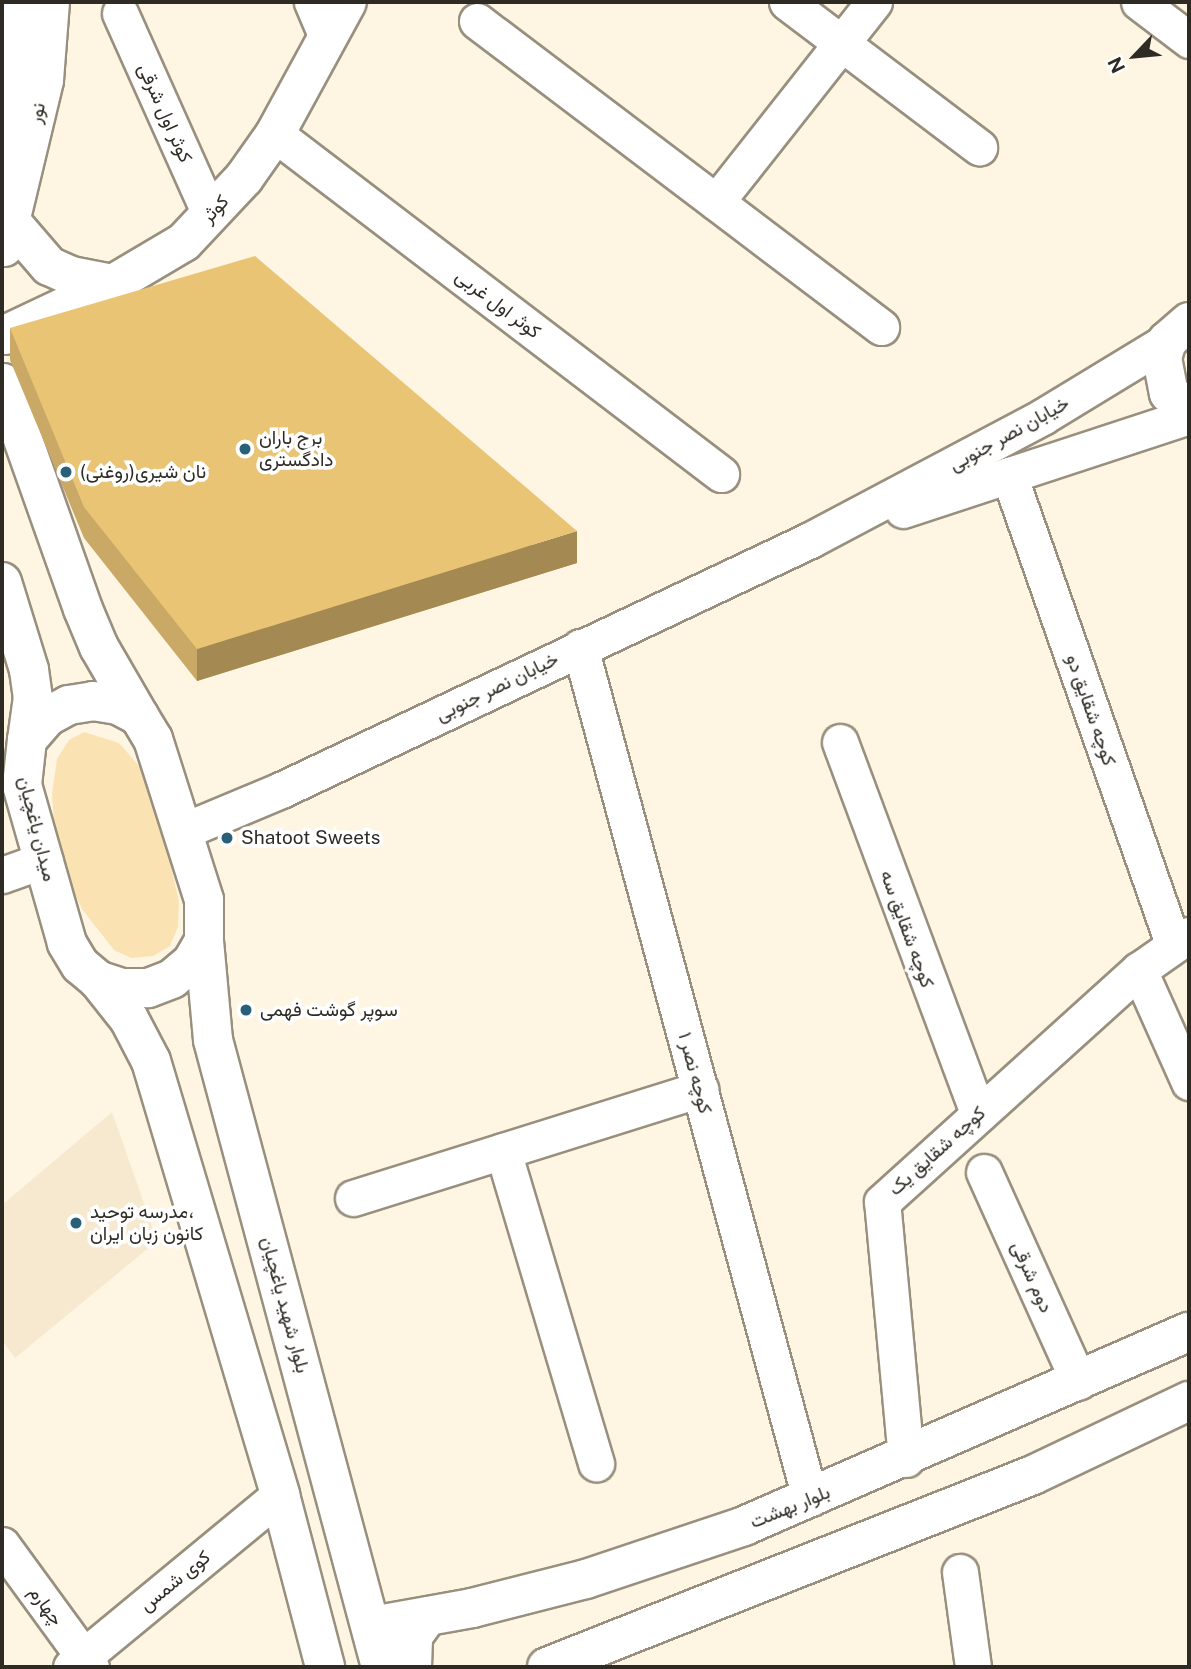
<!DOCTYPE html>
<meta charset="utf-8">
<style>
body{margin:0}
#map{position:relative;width:1191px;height:1669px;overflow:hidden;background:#fef5e2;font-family:"Public Sans",Vazirmatn,sans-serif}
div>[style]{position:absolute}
.built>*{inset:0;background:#f6e9d0}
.green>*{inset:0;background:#fbe2b3}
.roads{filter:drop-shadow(2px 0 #988f7e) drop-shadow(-2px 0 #988f7e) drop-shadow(0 2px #988f7e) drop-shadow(0 -2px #988f7e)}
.minor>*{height:35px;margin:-17.5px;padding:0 17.5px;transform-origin:17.5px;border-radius:17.5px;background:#fff}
.major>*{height:38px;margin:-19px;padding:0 19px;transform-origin:19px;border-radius:19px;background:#fff}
.wall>*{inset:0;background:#c9a965}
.shaded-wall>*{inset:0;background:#a48952}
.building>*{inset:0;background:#eac475}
.dots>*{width:19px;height:19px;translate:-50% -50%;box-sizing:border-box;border:4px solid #fff;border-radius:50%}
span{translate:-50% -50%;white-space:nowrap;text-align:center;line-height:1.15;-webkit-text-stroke:7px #fff;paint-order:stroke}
.street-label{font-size:19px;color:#2e2b24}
.poi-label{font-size:19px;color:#2e2b24}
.left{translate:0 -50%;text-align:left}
.frame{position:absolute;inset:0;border:4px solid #2e2b24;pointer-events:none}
.north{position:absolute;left:1100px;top:21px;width:70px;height:70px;-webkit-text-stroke:5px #fff;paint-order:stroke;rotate:244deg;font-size:19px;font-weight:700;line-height:28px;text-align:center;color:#2e2b24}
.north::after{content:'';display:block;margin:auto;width:24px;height:32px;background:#2e2b24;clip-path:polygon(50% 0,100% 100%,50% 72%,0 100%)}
</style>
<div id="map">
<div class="built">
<div style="clip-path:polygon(112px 1112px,157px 1241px,15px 1358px,2px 1340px,2px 1205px)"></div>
</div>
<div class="green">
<div style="clip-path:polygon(84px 732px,119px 743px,139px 766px,154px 796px,179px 901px,178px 927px,170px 946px,153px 956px,131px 958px,114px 950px,82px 909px,66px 874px,55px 834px,52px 794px,57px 759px,69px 740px)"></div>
</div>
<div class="roads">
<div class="minor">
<div style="left:312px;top:2px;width:38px;rotate:67deg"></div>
<div style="left:787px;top:2px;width:241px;rotate:37.1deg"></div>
<div style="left:1139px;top:2px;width:63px;rotate:37.2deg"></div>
<div style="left:120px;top:13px;width:220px;rotate:65.9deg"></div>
<div style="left:477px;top:21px;width:507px;rotate:37.14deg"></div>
<div style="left:275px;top:134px;width:561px;rotate:37.32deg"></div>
<div style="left:716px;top:202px;width:255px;rotate:-51.7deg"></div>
<div style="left:1009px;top:475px;width:497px;rotate:70.7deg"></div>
<div style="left:903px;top:510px;width:301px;rotate:-18.2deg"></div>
<div style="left:580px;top:647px;width:882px;rotate:74.88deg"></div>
<div style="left:840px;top:742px;width:397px;rotate:69.6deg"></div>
<div style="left:183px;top:831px;width:106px;rotate:-22.7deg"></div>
<div style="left:281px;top:790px;width:585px;rotate:-25.29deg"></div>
<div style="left:810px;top:540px;width:263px;rotate:-27.9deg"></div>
<div style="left:1042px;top:417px;width:146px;rotate:-31.3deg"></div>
<div style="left:2px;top:875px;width:45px;rotate:-19.7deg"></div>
<div style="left:1139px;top:970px;width:123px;rotate:65.9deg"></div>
<div style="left:503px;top:1151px;width:326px;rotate:73.4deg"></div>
<div style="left:984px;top:1172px;width:230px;rotate:65.7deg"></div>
<div style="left:353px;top:1198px;width:364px;rotate:-17.4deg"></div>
<div style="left:906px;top:1459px;width:258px;rotate:-95.3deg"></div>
<div style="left:882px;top:1202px;width:346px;rotate:-42.1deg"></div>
<div style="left:1139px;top:970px;width:61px;rotate:-35deg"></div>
<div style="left:2px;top:1545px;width:151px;rotate:53.9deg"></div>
<div style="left:960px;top:1572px;width:96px;rotate:82.2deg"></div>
<div style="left:71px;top:1667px;width:271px;rotate:-39.5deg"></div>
</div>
<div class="major">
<div style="left:2px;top:156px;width:155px;rotate:-82.6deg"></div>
<div style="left:11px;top:222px;width:58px;rotate:49.2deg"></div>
<div style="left:49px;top:266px;width:24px;rotate:24deg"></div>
<div style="left:71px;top:276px;width:43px;rotate:10.8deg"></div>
<div style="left:113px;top:284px;width:6px;rotate:129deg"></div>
<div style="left:4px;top:247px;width:172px;rotate:-76.5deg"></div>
<div style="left:44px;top:80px;width:78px;rotate:-85.6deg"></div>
<div style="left:1189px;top:322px;width:29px;rotate:139deg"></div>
<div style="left:1167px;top:341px;width:18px;rotate:106deg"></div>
<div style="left:1162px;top:358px;width:36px;rotate:79deg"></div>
<div style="left:1169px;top:393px;width:26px;rotate:39deg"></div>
<div style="left:5px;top:335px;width:119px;rotate:-25.3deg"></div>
<div style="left:113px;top:284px;width:82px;rotate:-30.6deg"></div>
<div style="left:184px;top:242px;width:88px;rotate:-46.8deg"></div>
<div style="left:244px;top:178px;width:54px;rotate:-54.8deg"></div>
<div style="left:275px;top:134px;width:150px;rotate:-61.4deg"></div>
<div style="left:3px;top:383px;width:240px;rotate:70.5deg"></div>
<div style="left:83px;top:609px;width:41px;rotate:67.2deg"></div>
<div style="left:99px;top:647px;width:80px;rotate:59.9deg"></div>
<div style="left:2px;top:582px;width:92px;rotate:72.9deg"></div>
<div style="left:29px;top:670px;width:27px;rotate:82deg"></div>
<div style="left:33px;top:697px;width:43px;rotate:97.9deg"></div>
<div style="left:93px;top:701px;width:25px;rotate:9deg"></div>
<div style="left:118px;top:705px;width:24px;rotate:28deg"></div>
<div style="left:139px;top:716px;width:27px;rotate:59deg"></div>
<div style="left:153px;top:739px;width:169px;rotate:72.4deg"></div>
<div style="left:204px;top:900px;width:41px;rotate:90deg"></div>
<div style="left:204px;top:941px;width:24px;rotate:120deg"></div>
<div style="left:192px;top:962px;width:26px;rotate:140deg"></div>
<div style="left:172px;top:979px;width:26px;rotate:159deg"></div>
<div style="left:148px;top:988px;width:26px;rotate:180deg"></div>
<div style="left:122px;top:988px;width:25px;rotate:-162deg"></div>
<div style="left:98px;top:980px;width:23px;rotate:-140deg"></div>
<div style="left:80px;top:965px;width:26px;rotate:-121deg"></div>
<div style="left:67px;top:943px;width:164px;rotate:-105.9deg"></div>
<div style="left:22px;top:785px;width:45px;rotate:-83.7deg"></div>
<div style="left:27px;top:740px;width:30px;rotate:-49deg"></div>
<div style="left:47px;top:717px;width:25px;rotate:-29deg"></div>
<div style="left:69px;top:705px;width:24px;rotate:-9deg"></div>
<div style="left:204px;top:941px;width:99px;rotate:84.8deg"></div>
<div style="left:213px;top:1040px;width:649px;rotate:75deg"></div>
<div style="left:98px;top:980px;width:50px;rotate:51.5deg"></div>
<div style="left:129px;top:1019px;width:47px;rotate:62.4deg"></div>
<div style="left:151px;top:1061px;width:453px;rotate:73.4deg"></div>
<div style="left:280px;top:1495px;width:178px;rotate:75.3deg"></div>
<div style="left:372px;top:1626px;width:102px;rotate:-10.2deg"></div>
<div style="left:472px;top:1608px;width:118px;rotate:-14.3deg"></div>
<div style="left:586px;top:1579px;width:167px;rotate:-18.5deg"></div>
<div style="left:744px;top:1526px;width:485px;rotate:-23.6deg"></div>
<div style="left:412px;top:1667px;width:31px;rotate:-88deg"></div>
<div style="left:413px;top:1636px;width:24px;rotate:-54deg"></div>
<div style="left:547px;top:1667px;width:523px;rotate:-21.56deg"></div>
<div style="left:1033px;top:1475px;width:173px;rotate:-25.4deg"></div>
</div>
</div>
<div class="wall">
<div style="clip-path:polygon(10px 328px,577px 563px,197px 681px,84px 538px,10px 360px)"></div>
</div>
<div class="shaded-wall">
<div style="clip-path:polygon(577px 531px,577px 563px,197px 681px,197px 649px)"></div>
</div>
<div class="building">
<div style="clip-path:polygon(255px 256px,577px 531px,197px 649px,84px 507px,10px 328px)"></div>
</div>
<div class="dots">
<div style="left:245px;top:449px;background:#28607a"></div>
<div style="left:66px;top:472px;background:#28607a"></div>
<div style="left:227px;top:838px;background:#28607a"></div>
<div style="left:246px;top:1010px;background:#28607a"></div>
<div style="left:76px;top:1223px;background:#28607a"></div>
</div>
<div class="street-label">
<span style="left:37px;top:113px;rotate:-77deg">نور</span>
<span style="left:165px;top:113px;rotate:66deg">کوثر اول شرقی</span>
<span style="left:215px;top:209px;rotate:-47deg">کوثر</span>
<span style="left:498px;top:304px;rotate:37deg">کوثر اول غربی</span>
<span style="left:1009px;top:434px;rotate:-29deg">خیابان نصر جنوبی</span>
<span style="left:497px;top:687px;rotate:-26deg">خیابان نصر جنوبی</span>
<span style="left:1091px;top:710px;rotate:71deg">کوچه شقایق دو</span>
<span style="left:37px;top:829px;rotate:76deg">میدان یاغچیان</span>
<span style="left:907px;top:929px;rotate:70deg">کوچه شقایق سه</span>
<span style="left:695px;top:1073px;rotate:75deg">کوچه نصر ۱</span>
<span style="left:937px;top:1151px;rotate:-42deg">کوچه شقایق یک</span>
<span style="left:1032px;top:1277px;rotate:66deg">دوم شرقی</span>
<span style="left:285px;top:1305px;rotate:75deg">بلوار شهید یاغچیان</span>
<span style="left:790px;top:1507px;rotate:-22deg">بلوار بهشت</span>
<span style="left:175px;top:1581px;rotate:-39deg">کوی شمس</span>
<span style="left:46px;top:1606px;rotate:54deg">چهارم</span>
</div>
<div class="poi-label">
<span class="left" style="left:259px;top:449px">برج باران<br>دادگستری</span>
<span class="left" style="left:80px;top:472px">نان شیری(روغنی)</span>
<span class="left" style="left:241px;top:838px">Shatoot Sweets</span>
<span class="left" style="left:260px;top:1010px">سوپر گوشت فهمی</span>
<span class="left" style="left:90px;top:1223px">مدرسه توحید،<br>کانون زبان ایران</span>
</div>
<div class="frame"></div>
<div class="north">N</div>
</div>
